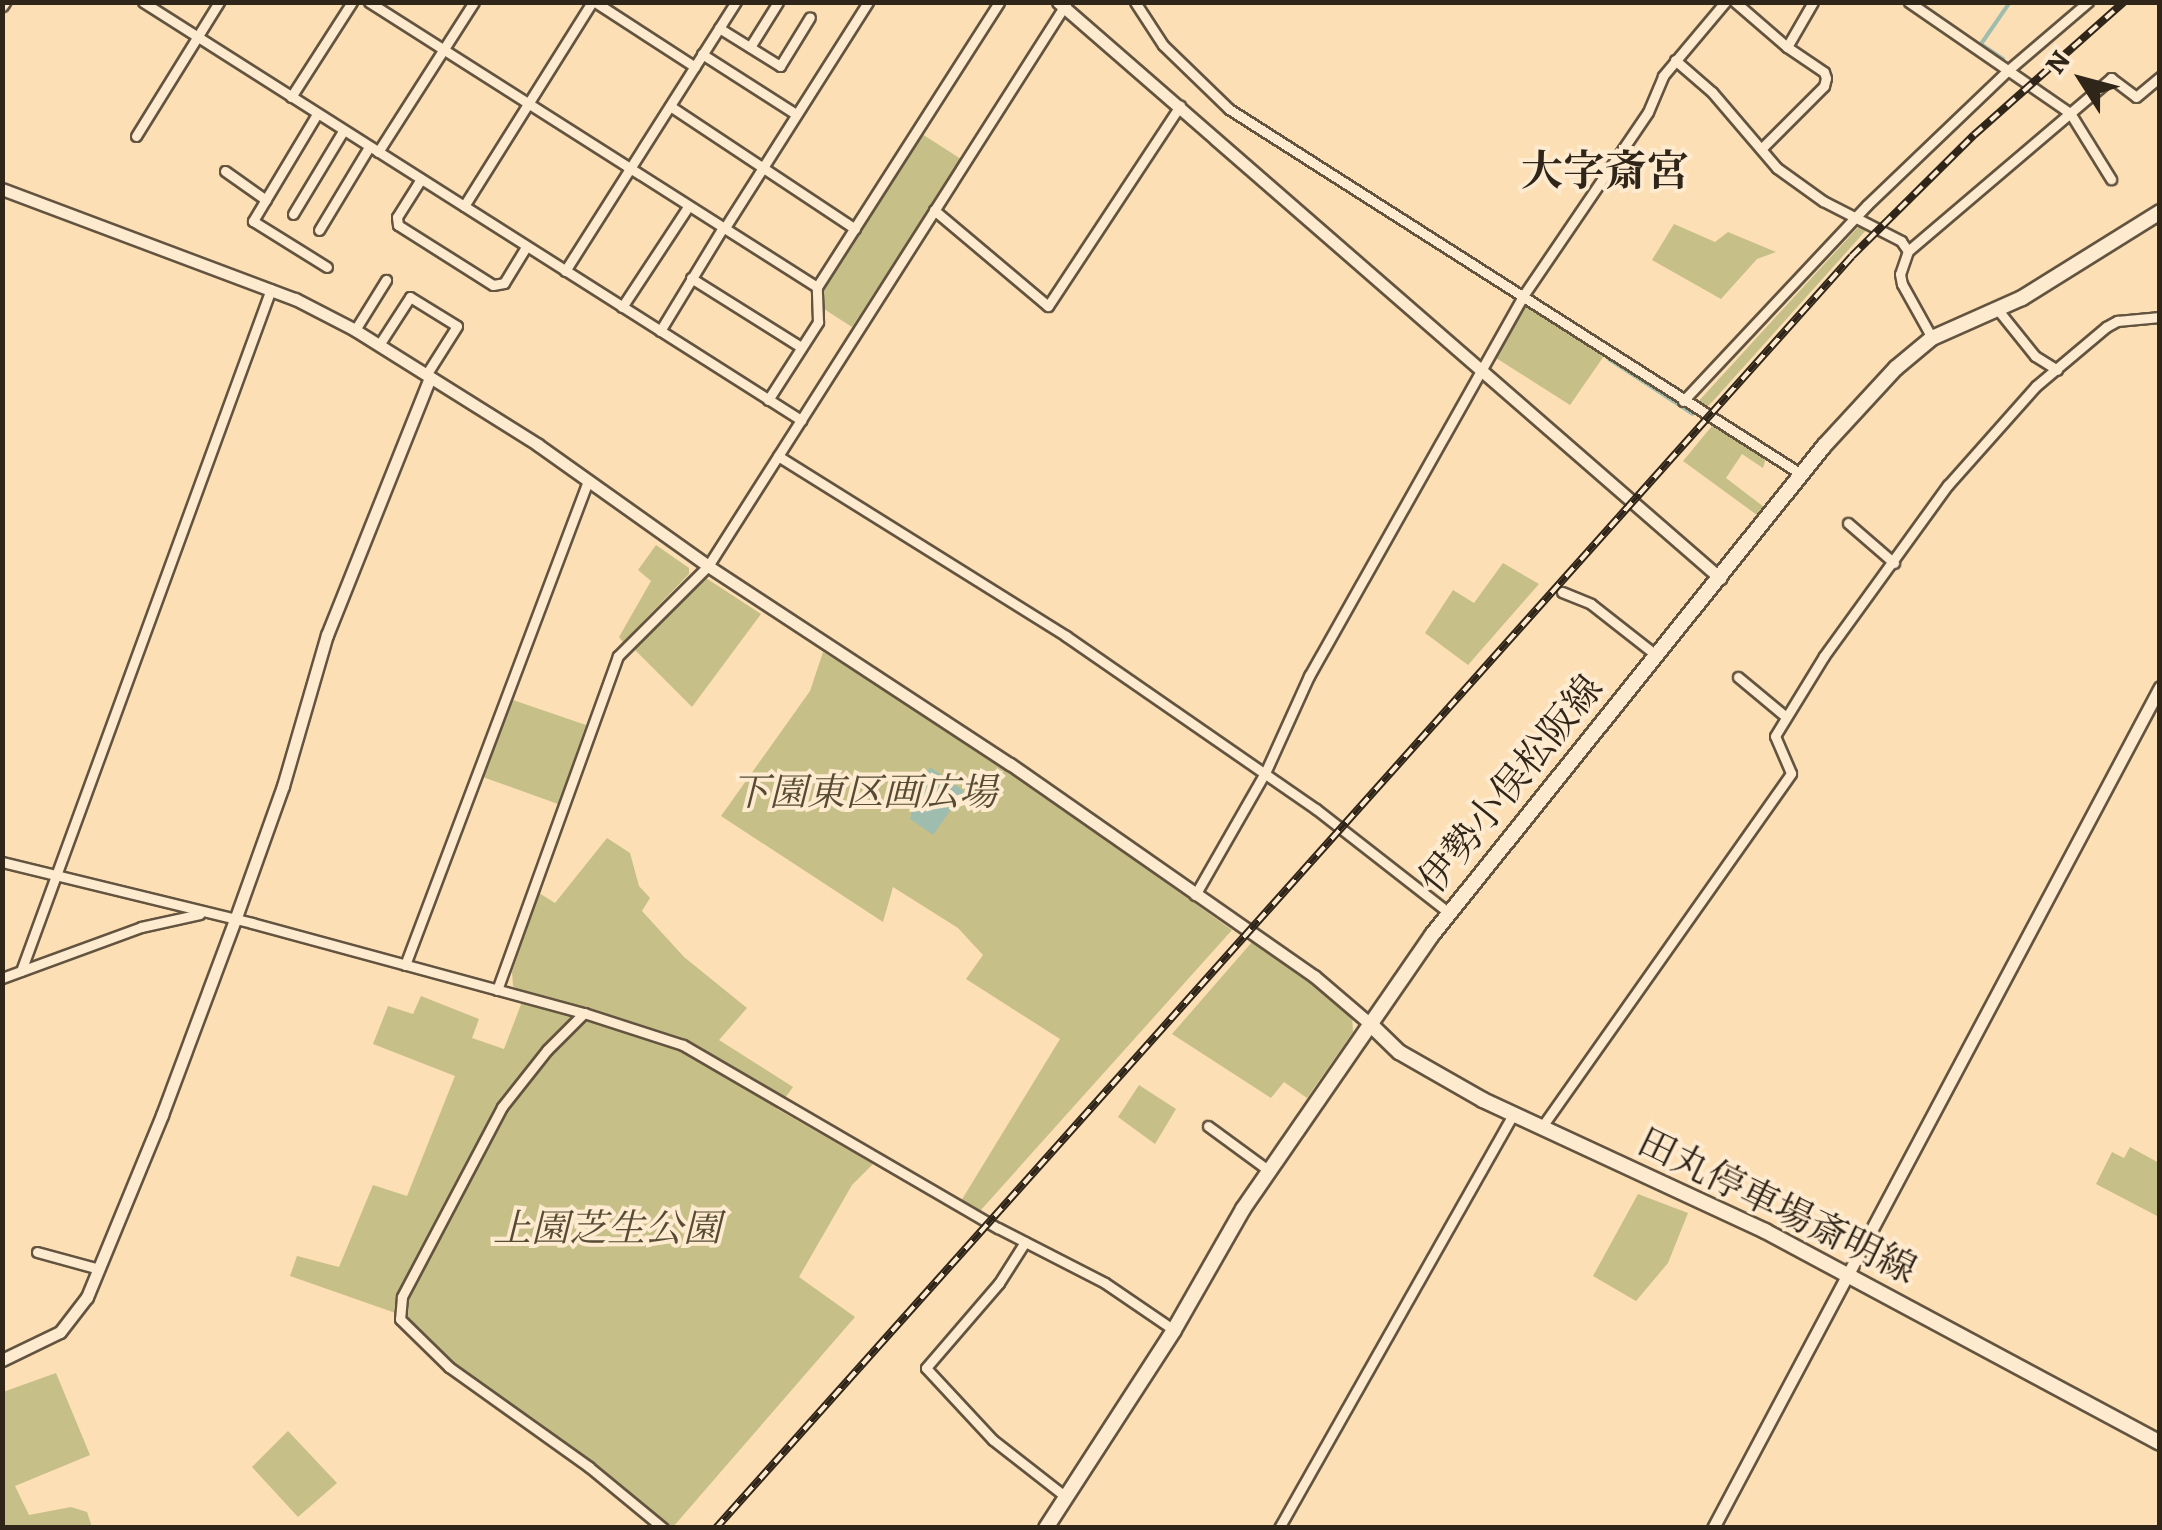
<!DOCTYPE html>
<meta charset="utf-8">
<style>
body{margin:0}
#map{position:relative;width:2162px;height:1530px;overflow:hidden;background:#fcdfb5;font-family:Alegreya,"Noto Serif JP",serif}
div>[style]{position:absolute}
.green>*{inset:0;background:#c7bf88}
.water>*{inset:0;background:#9fbdae}
.stream>*{height:4px;margin:-2px;padding:0 2px;transform-origin:2px;border-radius:2px;background:#9fbdae}
.roads{filter:drop-shadow(2px 0 #635440) drop-shadow(-2px 0 #635440) drop-shadow(0 2px #635440) drop-shadow(0 -2px #635440)}
.minor>*{height:9px;margin:-4.5px;padding:0 4.5px;transform-origin:4.5px;border-radius:4.5px;background:#fdeacf}
.tertiary>*{height:11px;margin:-5.5px;padding:0 5.5px;transform-origin:5.5px;border-radius:5.5px;background:#fdeacf}
.secondary>*{height:14px;margin:-7px;padding:0 7px;transform-origin:7px;border-radius:7px;background:#fdeacf}
.rail>*{height:8px;margin-top:-4px;transform-origin:0;background:repeating-linear-gradient(90deg,#fdeacf 0 11px,#302519 0 22px);box-sizing:border-box;border-block:2px solid #302519}
span{translate:-50% -50%;white-space:nowrap;text-align:center;line-height:1.15;-webkit-text-stroke:8px #fdeacf;paint-order:stroke}
.street-label{font-size:38px;color:#302519}
.park-label{font-size:38px;color:#564c35;font-style:italic}
.quarter-label{font-size:42px;color:#302519;font-weight:700}
.frame{position:absolute;inset:0;border:5px solid #302519;pointer-events:none}
.north{position:absolute;left:2032px;top:30px;width:100px;height:100px;-webkit-text-stroke:8px #fdeacf;paint-order:stroke;rotate:306deg;font-size:28px;font-weight:700;line-height:40px;text-align:center;color:#302519}
.north::after{content:'';display:block;margin:auto;width:35px;height:45px;background:#302519;clip-path:polygon(50% 0,100% 100%,50% 72%,0 100%)}
</style>
<div id="map">
<div class="green">
<div style="clip-path:polygon(922px 134px,961px 159px,852px 327px,824px 309px,821px 291px)"></div>
<div style="clip-path:polygon(1674px 224px,1715px 242px,1728px 232px,1776px 252px,1757px 259px,1721px 299px,1652px 260px)"></div>
<div style="clip-path:polygon(1861px 224px,1868px 228px,1714px 400px,1706px 408px,1696px 404px)"></div>
<div style="clip-path:polygon(1523px 303px,1604px 356px,1570px 405px,1496px 358px)"></div>
<div style="clip-path:polygon(1712px 426px,1766px 458px,1763px 468px,1742px 454px,1726px 478px,1764px 507px,1761px 518px,1683px 461px)"></div>
<div style="clip-path:polygon(656px 545px,689px 568px,689px 574px,623px 642px,619px 637px,651px 581px,638px 570px)"></div>
<div style="clip-path:polygon(1503px 563px,1539px 584px,1468px 665px,1425px 633px,1453px 590px,1474px 603px)"></div>
<div style="clip-path:polygon(706px 578px,761px 614px,692px 707px,634px 649px)"></div>
<div style="clip-path:polygon(823px 652px,993px 759px,1232px 930px,980px 1211px,961px 1201px,1060px 1039px,966px 979px,983px 955px,958px 928px,893px 887px,883px 922px,721px 816px,810px 691px)"></div>
<div style="clip-path:polygon(510px 699px,586px 725px,558px 804px,480px 776px)"></div>
<div style="clip-path:polygon(607px 838px,630px 853px,639px 886px,650px 898px,642px 911px,684px 957px,747px 1008px,719px 1040px,793px 1087px,777px 1109px,873px 1164px,852px 1185px,799px 1277px,855px 1317px,673px 1527px,453px 1364px,404px 1316px,290px 1276px,297px 1256px,339px 1267px,373px 1185px,407px 1196px,455px 1076px,373px 1044px,388px 1006px,413px 1014px,421px 996px,479px 1019px,472px 1038px,504px 1049px,525px 994px,513px 986px,512px 972px,539px 893px,555px 903px)"></div>
<div style="clip-path:polygon(1252px 942px,1352px 1013px,1353px 1032px,1307px 1098px,1284px 1082px,1271px 1098px,1172px 1034px)"></div>
<div style="clip-path:polygon(1139px 1085px,1176px 1109px,1155px 1144px,1118px 1117px)"></div>
<div style="clip-path:polygon(2130px 1147px,2159px 1163px,2159px 1217px,2096px 1184px,2112px 1152px,2124px 1158px)"></div>
<div style="clip-path:polygon(1638px 1194px,1688px 1213px,1668px 1263px,1636px 1301px,1593px 1276px)"></div>
<div style="clip-path:polygon(56px 1373px,90px 1455px,15px 1486px,29px 1515px,71px 1507px,87px 1512px,92px 1527px,3px 1527px,3px 1392px)"></div>
<div style="clip-path:polygon(288px 1431px,337px 1483px,298px 1517px,252px 1467px)"></div>
</div>
<div class="water">
<div style="clip-path:polygon(930px 767px,964px 791px,933px 835px,910px 819px,917px 786px)"></div>
</div>
<div class="stream">
<div style="left:2003px;top:59px;width:27px;rotate:-146deg"></div>
<div style="left:1981px;top:44px;width:51px;rotate:-55.4deg"></div>
<div style="left:1609px;top:359px;width:100px;rotate:33.2deg"></div>
</div>
<div class="roads">
<div class="minor">
<div style="left:143px;top:2px;width:780px;rotate:32.43deg"></div>
<div style="left:369px;top:2px;width:531px;rotate:32.46deg"></div>
<div style="left:595px;top:2px;width:119px;rotate:33deg"></div>
<div style="left:1135px;top:2px;width:51px;rotate:56.9deg"></div>
<div style="left:1163px;top:45px;width:92px;rotate:44.1deg"></div>
<div style="left:1229px;top:109px;width:679px;rotate:32.54deg"></div>
<div style="left:1735px;top:2px;width:69px;rotate:40.9deg"></div>
<div style="left:1787px;top:47px;width:52px;rotate:-60deg"></div>
<div style="left:1909px;top:2px;width:196px;rotate:34.6deg"></div>
<div style="left:2070px;top:113px;width:78px;rotate:58.2deg"></div>
<div style="left:719px;top:28px;width:72px;rotate:31.9deg"></div>
<div style="left:780px;top:66px;width:57px;rotate:-58.5deg"></div>
<div style="left:750px;top:47px;width:53px;rotate:-58.1deg"></div>
<div style="left:702px;top:54px;width:112px;rotate:32.6deg"></div>
<div style="left:1675px;top:60px;width:49px;rotate:40.9deg"></div>
<div style="left:1712px;top:92px;width:100px;rotate:49.5deg"></div>
<div style="left:1777px;top:168px;width:57px;rotate:35.7deg"></div>
<div style="left:1823px;top:201px;width:88px;rotate:27.1deg"></div>
<div style="left:1901px;top:241px;width:12px;rotate:55deg"></div>
<div style="left:1908px;top:251px;width:24px;rotate:109deg"></div>
<div style="left:1900px;top:274px;width:10px;rotate:79deg"></div>
<div style="left:1902px;top:284px;width:62px;rotate:60.9deg"></div>
<div style="left:291px;top:97px;width:113px;rotate:-57.3deg"></div>
<div style="left:670px;top:106px;width:222px;rotate:33.6deg"></div>
<div style="left:317px;top:114px;width:125px;rotate:120.9deg"></div>
<div style="left:253px;top:221px;width:87px;rotate:31.9deg"></div>
<div style="left:136px;top:136px;width:158px;rotate:-58.2deg"></div>
<div style="left:1761px;top:149px;width:89px;rotate:-45deg"></div>
<div style="left:1824px;top:86px;width:8px;rotate:-76deg"></div>
<div style="left:1826px;top:78px;width:6px;rotate:-108deg"></div>
<div style="left:1824px;top:72px;width:45px;rotate:-146deg"></div>
<div style="left:378px;top:152px;width:178px;rotate:-57.4deg"></div>
<div style="left:225px;top:171px;width:50px;rotate:35.3deg"></div>
<div style="left:421px;top:179px;width:45px;rotate:122.3deg"></div>
<div style="left:397px;top:217px;width:8px;rotate:83deg"></div>
<div style="left:398px;top:225px;width:112px;rotate:32.3deg"></div>
<div style="left:493px;top:285px;width:11px;rotate:-10deg"></div>
<div style="left:504px;top:283px;width:42px;rotate:-58.6deg"></div>
<div style="left:464px;top:206px;width:241px;rotate:-57.9deg"></div>
<div style="left:934px;top:210px;width:149px;rotate:40.1deg"></div>
<div style="left:1048px;top:306px;width:240px;rotate:-56.6deg"></div>
<div style="left:293px;top:214px;width:97px;rotate:-58.9deg"></div>
<div style="left:724px;top:229px;width:269px;rotate:-57.6deg"></div>
<div style="left:319px;top:230px;width:97px;rotate:-58.9deg"></div>
<div style="left:1908px;top:251px;width:267px;rotate:-40.4deg"></div>
<div style="left:2111px;top:78px;width:31px;rotate:37deg"></div>
<div style="left:2136px;top:97px;width:31px;rotate:-40deg"></div>
<div style="left:565px;top:271px;width:319px;rotate:-57.6deg"></div>
<div style="left:691px;top:278px;width:130px;rotate:32.1deg"></div>
<div style="left:622px;top:307px;width:120px;rotate:-56.6deg"></div>
<div style="left:1998px;top:310px;width:59px;rotate:51.2deg"></div>
<div style="left:2035px;top:356px;width:26px;rotate:32deg"></div>
<div style="left:355px;top:330px;width:59px;rotate:-58.2deg"></div>
<div style="left:660px;top:331px;width:119px;rotate:-58.7deg"></div>
<div style="left:379px;top:345px;width:57px;rotate:-57.1deg"></div>
<div style="left:410px;top:297px;width:55px;rotate:31.7deg"></div>
<div style="left:457px;top:326px;width:58px;rotate:122.3deg"></div>
<div style="left:768px;top:400px;width:93px;rotate:-57.3deg"></div>
<div style="left:818px;top:322px;width:35px;rotate:-92deg"></div>
<div style="left:817px;top:287px;width:338px;rotate:-57.4deg"></div>
<div style="left:1683px;top:401px;width:269px;rotate:-46.8deg"></div>
<div style="left:1867px;top:205px;width:192px;rotate:-43.7deg"></div>
<div style="left:2006px;top:72px;width:108px;rotate:-40.5deg"></div>
<div style="left:778px;top:456px;width:340px;rotate:32deg"></div>
<div style="left:1066px;top:636px;width:304px;rotate:34.7deg"></div>
<div style="left:1316px;top:809px;width:169px;rotate:38deg"></div>
<div style="left:1848px;top:523px;width:61px;rotate:41deg"></div>
<div style="left:1562px;top:592px;width:31px;rotate:22deg"></div>
<div style="left:1591px;top:604px;width:83px;rotate:38.1deg"></div>
<div style="left:1738px;top:677px;width:62px;rotate:39.8deg"></div>
<div style="left:2px;top:862px;width:257px;rotate:13.7deg"></div>
<div style="left:252px;top:923px;width:344px;rotate:15.2deg"></div>
<div style="left:584px;top:1013px;width:104px;rotate:17.9deg"></div>
<div style="left:683px;top:1045px;width:364px;rotate:30.2deg"></div>
<div style="left:998px;top:1228px;width:120px;rotate:27.2deg"></div>
<div style="left:1105px;top:1283px;width:83px;rotate:34.3deg"></div>
<div style="left:1195px;top:895px;width:141px;rotate:-60.2deg"></div>
<div style="left:1265px;top:773px;width:107px;rotate:-65.6deg"></div>
<div style="left:1309px;top:676px;width:436px;rotate:-60.6deg"></div>
<div style="left:1523px;top:296px;width:222px;rotate:-55.8deg"></div>
<div style="left:1648px;top:112px;width:39px;rotate:-67deg"></div>
<div style="left:1663px;top:76px;width:97px;rotate:-50deg"></div>
<div style="left:405px;top:965px;width:517px;rotate:-69.29deg"></div>
<div style="left:21px;top:971px;width:726px;rotate:-69.87deg"></div>
<div style="left:2px;top:978px;width:148px;rotate:-20.1deg"></div>
<div style="left:141px;top:927px;width:60px;rotate:-12.4deg"></div>
<div style="left:497px;top:990px;width:355px;rotate:-70.1deg"></div>
<div style="left:618px;top:656px;width:127px;rotate:-45deg"></div>
<div style="left:708px;top:566px;width:669px;rotate:-57.52deg"></div>
<div style="left:584px;top:1013px;width:52px;rotate:135deg"></div>
<div style="left:547px;top:1050px;width:73px;rotate:128.3deg"></div>
<div style="left:502px;top:1107px;width:215px;rotate:117.8deg"></div>
<div style="left:402px;top:1297px;width:22px;rotate:95deg"></div>
<div style="left:400px;top:1319px;width:69px;rotate:44.4deg"></div>
<div style="left:449px;top:1367px;width:172px;rotate:35.5deg"></div>
<div style="left:589px;top:1467px;width:96px;rotate:39.5deg"></div>
<div style="left:1208px;top:1126px;width:74px;rotate:36.3deg"></div>
<div style="left:1541px;top:1128px;width:434px;rotate:-54.8deg"></div>
<div style="left:1791px;top:773px;width:40px;rotate:-113.4deg"></div>
<div style="left:1775px;top:736px;width:94px;rotate:-58.5deg"></div>
<div style="left:1824px;top:656px;width:211px;rotate:-54.1deg"></div>
<div style="left:1948px;top:485px;width:132px;rotate:-48.4deg"></div>
<div style="left:2036px;top:386px;width:92px;rotate:-40.1deg"></div>
<div style="left:2106px;top:327px;width:13px;rotate:-29deg"></div>
<div style="left:2117px;top:321px;width:43px;rotate:-5.3deg"></div>
<div style="left:1025px;top:1242px;width:49px;rotate:122.4deg"></div>
<div style="left:999px;top:1283px;width:112px;rotate:130.7deg"></div>
<div style="left:926px;top:1368px;width:98px;rotate:47.1deg"></div>
<div style="left:993px;top:1440px;width:93px;rotate:38deg"></div>
<div style="left:37px;top:1252px;width:64px;rotate:15.3deg"></div>
<div style="left:1279px;top:1528px;width:475px;rotate:-60.5deg"></div>
</div>
<div class="tertiary">
<div style="left:1058px;top:2px;width:878px;rotate:41.03deg"></div>
<div style="left:2px;top:5px;width:4px;rotate:-56deg"></div>
<div style="left:2px;top:189px;width:313px;rotate:20.6deg"></div>
<div style="left:295px;top:299px;width:68px;rotate:27.3deg"></div>
<div style="left:355px;top:330px;width:216px;rotate:32.1deg"></div>
<div style="left:538px;top:445px;width:209px;rotate:35.4deg"></div>
<div style="left:708px;top:566px;width:361px;rotate:33.3deg"></div>
<div style="left:1010px;top:764px;width:371px;rotate:34.9deg"></div>
<div style="left:1314px;top:976px;width:72px;rotate:40.5deg"></div>
<div style="left:2px;top:1360px;width:64px;rotate:-25.8deg"></div>
<div style="left:60px;top:1332px;width:44px;rotate:-52.4deg"></div>
<div style="left:87px;top:1297px;width:197px;rotate:-67.6deg"></div>
<div style="left:162px;top:1115px;width:208px;rotate:-69.5deg"></div>
<div style="left:235px;top:920px;width:142px;rotate:-70.3deg"></div>
<div style="left:283px;top:786px;width:157px;rotate:-73.8deg"></div>
<div style="left:327px;top:635px;width:277px;rotate:-68.2deg"></div>
<div style="left:1713px;top:1528px;width:952px;rotate:-62.01deg"></div>
</div>
<div class="secondary">
<div style="left:1369px;top:1023px;width:42px;rotate:44deg"></div>
<div style="left:1399px;top:1052px;width:97px;rotate:29.7deg"></div>
<div style="left:1483px;top:1100px;width:311px;rotate:24.9deg"></div>
<div style="left:1765px;top:1231px;width:448px;rotate:28.2deg"></div>
<div style="left:1046px;top:1528px;width:236px;rotate:-57.1deg"></div>
<div style="left:1174px;top:1330px;width:139px;rotate:-60.3deg"></div>
<div style="left:1243px;top:1209px;width:333px;rotate:-55.4deg"></div>
<div style="left:1432px;top:935px;width:627px;rotate:-51.28deg"></div>
<div style="left:1824px;top:446px;width:106px;rotate:-47.3deg"></div>
<div style="left:1896px;top:368px;width:47px;rotate:-39.8deg"></div>
<div style="left:1932px;top:338px;width:98px;rotate:-24deg"></div>
<div style="left:2022px;top:298px;width:163px;rotate:-31.9deg"></div>
</div>
</div>
<div class="rail">
<div style="left:716px;top:1528px;width:1705px;rotate:-48.23deg"></div>
<div style="left:1852px;top:256px;width:172px;rotate:-44.8deg"></div>
<div style="left:1974px;top:135px;width:200px;rotate:-41.6deg"></div>
</div>
<div class="street-label">
<span style="left:1511px;top:784px;rotate:-51deg">伊勢小俣松阪線</span>
<span style="left:1777px;top:1206px;rotate:26deg">田丸停車場斎明線</span>
</div>
<div class="park-label">
<span style="left:864px;top:793px">下園東区画広場</span>
<span style="left:607px;top:1229px">上園芝生公園</span>
</div>
<div class="quarter-label">
<span style="left:1605px;top:171px">大字斎宮</span>
</div>
<div class="frame"></div>
<div class="north">N</div>
</div>
